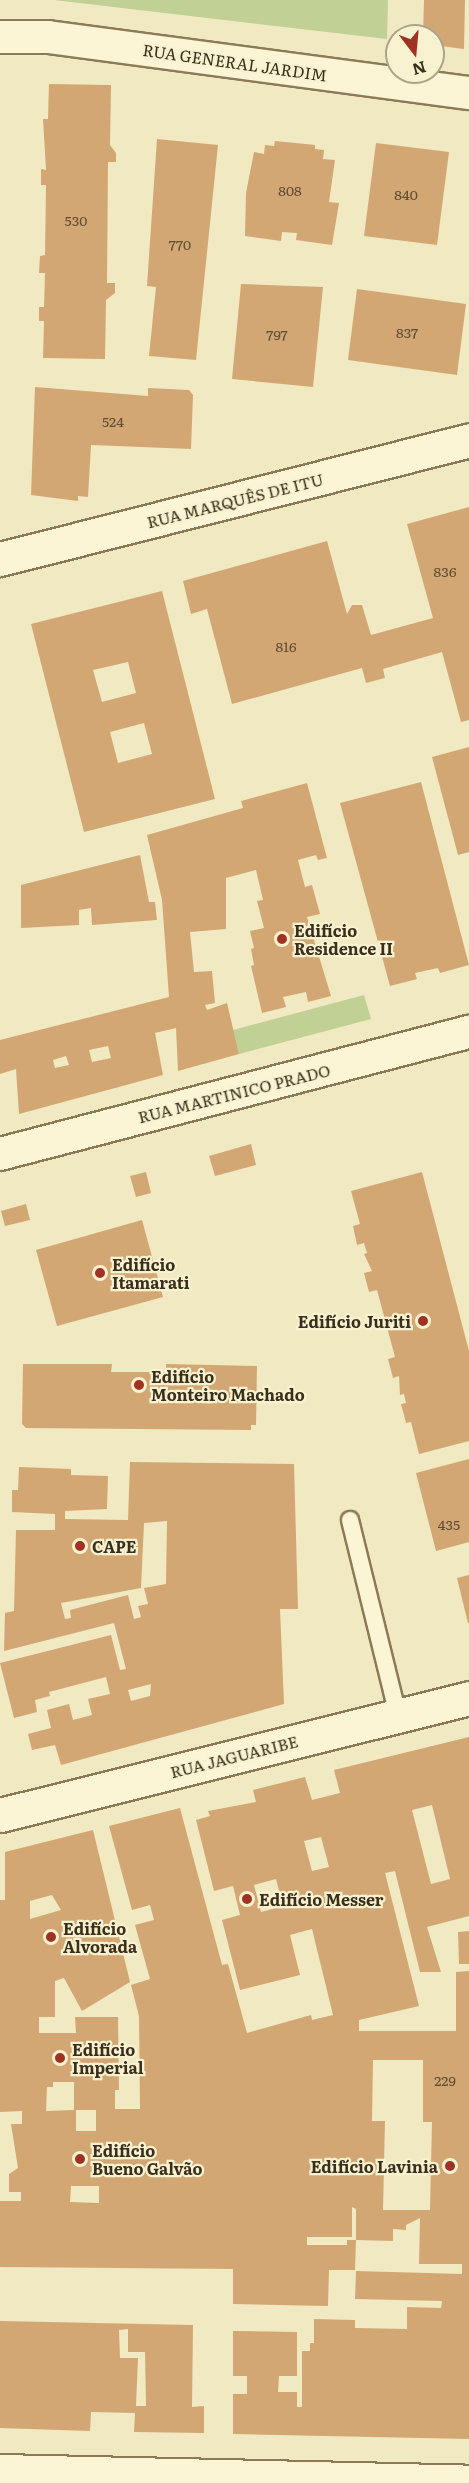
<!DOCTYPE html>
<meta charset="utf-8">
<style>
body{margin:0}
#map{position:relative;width:469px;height:2483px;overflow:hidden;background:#f1e9c1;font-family:Literata,serif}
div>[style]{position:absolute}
.green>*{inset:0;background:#c1d094}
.building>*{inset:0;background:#d2a774}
.roads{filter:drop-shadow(2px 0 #8c7a57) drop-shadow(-2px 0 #8c7a57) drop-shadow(0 2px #8c7a57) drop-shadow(0 -2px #8c7a57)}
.service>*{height:16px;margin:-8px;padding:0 8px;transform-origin:8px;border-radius:8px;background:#fbf5d5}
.minor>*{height:32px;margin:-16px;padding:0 16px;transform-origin:16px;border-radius:16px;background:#fbf5d5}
.tertiary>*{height:33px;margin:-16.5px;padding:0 16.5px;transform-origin:16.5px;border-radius:16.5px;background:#fbf5d5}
.dots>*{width:16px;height:16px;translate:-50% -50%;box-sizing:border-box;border:3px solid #f8f2d1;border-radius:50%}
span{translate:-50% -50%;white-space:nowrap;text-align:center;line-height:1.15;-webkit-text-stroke:4.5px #f8f2d1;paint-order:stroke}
.number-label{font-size:14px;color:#604d32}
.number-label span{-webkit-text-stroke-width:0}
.street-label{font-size:16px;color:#3a2f1c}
.poi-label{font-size:16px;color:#3a2f1c;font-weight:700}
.left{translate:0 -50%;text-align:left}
.right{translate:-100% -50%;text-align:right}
.north{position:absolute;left:385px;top:24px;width:60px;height:60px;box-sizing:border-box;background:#f8f2d1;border:2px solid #aca489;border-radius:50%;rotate:164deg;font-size:16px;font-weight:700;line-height:24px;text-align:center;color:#3a2f1c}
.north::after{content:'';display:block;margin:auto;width:21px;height:27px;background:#9f3222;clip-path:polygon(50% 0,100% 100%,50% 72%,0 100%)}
</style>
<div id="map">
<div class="green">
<div style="clip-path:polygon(54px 0,388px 0,387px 39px)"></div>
<div style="clip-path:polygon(364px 995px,371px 1019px,239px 1054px,233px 1030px)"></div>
</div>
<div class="building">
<div style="clip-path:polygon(424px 0,465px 0,464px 49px,433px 45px,433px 36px,423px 36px)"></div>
<div style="clip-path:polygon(49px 84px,111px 85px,110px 145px,116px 153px,116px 162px,108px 162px,107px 283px,115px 283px,115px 293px,106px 300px,105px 359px,43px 358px,44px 321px,39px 321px,39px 307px,44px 307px,45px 273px,39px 273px,40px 256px,45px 255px,46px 185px,41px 185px,41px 169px,46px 170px,43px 119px,48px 119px)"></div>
<div style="clip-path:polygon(157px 139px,218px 145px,196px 360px,149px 356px,156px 287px,147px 286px)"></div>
<div style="clip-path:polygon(275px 141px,315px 145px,315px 149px,324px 150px,323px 159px,335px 160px,329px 202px,339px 203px,332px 245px,296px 240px,297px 233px,282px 232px,281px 241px,245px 236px,246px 193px,254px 152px,264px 154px,265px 145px,274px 146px)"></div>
<div style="clip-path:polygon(376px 143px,449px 152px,437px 245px,364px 236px)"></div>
<div style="clip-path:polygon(241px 284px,323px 287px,313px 387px,232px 379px)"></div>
<div style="clip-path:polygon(357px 289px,466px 304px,457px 375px,348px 360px)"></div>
<div style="clip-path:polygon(35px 387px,148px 396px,148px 388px,189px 390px,193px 395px,191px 449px,91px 445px,88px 497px,78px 496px,78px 501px,31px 495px)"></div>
<div style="clip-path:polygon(469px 507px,469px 720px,461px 722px,442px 652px,383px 669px,385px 678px,366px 683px,362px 668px,232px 704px,207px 609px,191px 614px,183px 581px,327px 541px,347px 614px,352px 605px,362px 605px,371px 635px,433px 618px,407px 524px)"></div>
<div style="clip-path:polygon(evenodd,162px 591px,215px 799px,84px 832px,31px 624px,162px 591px,128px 662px,136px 693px,102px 702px,93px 670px,128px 662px,162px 591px,144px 723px,152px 754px,118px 763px,110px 732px,144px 723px)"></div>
<div style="clip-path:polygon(469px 747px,469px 852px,458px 855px,432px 757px)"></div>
<div style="clip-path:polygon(421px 782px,469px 965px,440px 973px,438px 968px,415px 973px,417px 979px,390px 986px,340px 803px)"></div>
<div style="clip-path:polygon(evenodd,307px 783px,327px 858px,318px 860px,316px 855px,298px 860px,305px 887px,312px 885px,320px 914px,307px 917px,331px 996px,308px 1002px,306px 992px,283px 997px,286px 1007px,262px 1013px,251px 966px,254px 965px,251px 949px,254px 948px,250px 931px,264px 928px,257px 901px,263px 900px,256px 870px,226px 878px,226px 929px,190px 932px,194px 972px,212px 971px,215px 1003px,205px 1005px,207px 1010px,227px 1003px,239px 1054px,178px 1071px,176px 1028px,155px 1033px,163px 1075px,19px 1114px,16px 1069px,0 1074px,0 1040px,169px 997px,162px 900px,147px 835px,243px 808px,241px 801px,307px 783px,108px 1046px,111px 1058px,92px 1062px,89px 1050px,108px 1046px,307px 783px,66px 1056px,69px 1065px,55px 1068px,53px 1060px,66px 1056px)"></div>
<div style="clip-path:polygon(140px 855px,149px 902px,155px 902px,157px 920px,92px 925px,91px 908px,79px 910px,79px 925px,21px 928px,21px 885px)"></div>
<div style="clip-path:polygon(251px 1144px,256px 1165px,215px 1176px,209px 1156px)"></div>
<div style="clip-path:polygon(146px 1172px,151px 1193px,136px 1197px,130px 1176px)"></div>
<div style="clip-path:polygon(422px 1172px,469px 1351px,469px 1441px,419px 1454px,411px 1422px,406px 1423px,401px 1404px,406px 1403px,404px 1394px,400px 1395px,399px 1376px,393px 1378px,388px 1359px,395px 1357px,377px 1290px,369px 1292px,364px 1273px,372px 1271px,364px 1254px,367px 1253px,364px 1243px,357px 1245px,353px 1226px,360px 1224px,351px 1191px)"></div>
<div style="clip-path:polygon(26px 1204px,30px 1220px,5px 1226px,1px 1211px)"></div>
<div style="clip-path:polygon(142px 1220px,163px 1297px,57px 1326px,36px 1250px)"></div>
<div style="clip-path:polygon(23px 1364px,112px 1364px,111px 1372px,166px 1372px,166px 1364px,257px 1366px,256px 1425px,251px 1425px,251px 1430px,26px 1428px,22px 1424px)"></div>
<div style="clip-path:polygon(469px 1459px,469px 1542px,436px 1551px,416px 1473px)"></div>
<div style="clip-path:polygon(evenodd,130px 1462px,294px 1464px,298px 1609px,280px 1609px,284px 1704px,61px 1765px,55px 1745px,32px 1750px,28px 1734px,51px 1728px,47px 1710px,69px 1704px,73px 1720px,92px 1715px,88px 1699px,110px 1694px,106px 1677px,49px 1692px,50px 1696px,35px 1700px,37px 1712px,14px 1718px,0 1663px,111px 1635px,120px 1670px,126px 1669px,114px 1623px,4px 1651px,5px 1613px,14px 1611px,16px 1530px,55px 1530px,55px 1514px,12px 1512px,12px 1490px,18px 1490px,19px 1467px,71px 1469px,71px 1475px,108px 1476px,107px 1509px,65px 1511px,65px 1519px,128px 1520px,130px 1462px,167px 1521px,166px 1584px,144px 1588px,148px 1604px,138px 1606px,141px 1617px,134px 1619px,128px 1595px,70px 1610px,71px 1618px,65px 1619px,61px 1603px,141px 1588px,144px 1523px,167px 1521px,130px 1462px,151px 1684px,150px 1696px,131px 1701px,128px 1690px,151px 1684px)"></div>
<div style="clip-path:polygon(469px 1575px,469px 1623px,468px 1623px,457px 1578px)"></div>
<div style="clip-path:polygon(evenodd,469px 1737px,469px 1916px,427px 1927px,441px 1972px,420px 1972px,395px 1871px,385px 1873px,419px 2006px,359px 2020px,359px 2031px,456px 2031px,456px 1972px,469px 1971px,469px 2439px,233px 2434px,233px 2394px,247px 2394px,247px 2376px,233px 2376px,233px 2331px,297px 2332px,297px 2376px,279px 2376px,278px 2392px,297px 2392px,297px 2407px,302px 2407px,302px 2351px,310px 2351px,310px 2343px,314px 2343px,314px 2319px,355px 2320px,355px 2328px,407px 2329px,407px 2307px,441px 2308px,442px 2301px,355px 2299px,356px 2271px,462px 2274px,462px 2264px,419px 2264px,420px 2218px,406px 2225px,406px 2230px,393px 2229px,393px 2241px,356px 2240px,356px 2209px,352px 2207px,352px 2237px,307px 2237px,307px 2245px,347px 2245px,347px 2240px,356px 2240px,355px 2270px,329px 2270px,328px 2306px,233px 2304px,233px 2269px,0 2267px,0 2201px,21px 2201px,21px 2192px,9px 2192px,9px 2174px,18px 2168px,11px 2124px,22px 2124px,22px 2111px,0 2112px,0 1900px,5px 1900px,5px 1852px,93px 1830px,130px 1982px,82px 2011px,64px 1978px,55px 1981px,55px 2017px,39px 2017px,39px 2033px,76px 2033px,75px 2017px,118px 2017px,119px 2090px,115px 2090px,115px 2109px,140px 2109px,139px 2016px,131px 1985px,150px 1979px,135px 1925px,154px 1920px,150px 1905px,132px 1910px,109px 1826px,180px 1808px,222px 1965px,228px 1964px,247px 2033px,311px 2015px,312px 2020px,333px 2015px,312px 1929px,290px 1935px,300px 1975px,240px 1990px,222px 1920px,240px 1915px,233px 1886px,214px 1891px,196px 1820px,210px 1816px,208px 1811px,256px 1802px,253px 1790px,305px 1777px,312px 1800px,340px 1793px,334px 1770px,469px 1737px,432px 1805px,450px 1879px,431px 1884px,412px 1810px,432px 1805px,469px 1737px,321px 1837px,329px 1867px,312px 1871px,304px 1841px,321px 1837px,469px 1737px,276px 1879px,283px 1906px,261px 1912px,254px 1885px,276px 1879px,469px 1737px,52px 1895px,61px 1910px,30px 1919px,30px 1901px,52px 1895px,469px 1737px,373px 2060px,423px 2060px,423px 2122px,432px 2122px,430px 2210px,383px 2210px,385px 2121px,372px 2121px,373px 2060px,469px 1737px,53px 2082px,74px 2082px,74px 2110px,46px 2111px,47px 2087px,53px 2087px,53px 2082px,469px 1737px,76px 2110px,96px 2110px,96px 2131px,76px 2131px,76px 2110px,469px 1737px,71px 2186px,99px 2186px,99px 2203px,70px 2202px,71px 2186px)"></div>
<div style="clip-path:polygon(469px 1931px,469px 1964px,459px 1964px,458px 1932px)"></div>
<div style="clip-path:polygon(evenodd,0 2321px,193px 2325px,192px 2407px,204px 2406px,204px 2433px,134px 2432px,135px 2413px,91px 2412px,90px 2431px,0 2428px,0 2321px,128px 2329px,128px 2352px,145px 2352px,146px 2406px,136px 2406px,138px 2358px,120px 2358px,119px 2330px,128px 2329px)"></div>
</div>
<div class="roads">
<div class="service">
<div style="left:350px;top:1520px;width:201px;rotate:76.2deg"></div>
</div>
<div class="minor">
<div style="left:0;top:37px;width:48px"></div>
<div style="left:48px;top:37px;width:425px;rotate:7.6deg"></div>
<div style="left:0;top:1154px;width:485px;rotate:-14.6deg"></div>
<div style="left:0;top:2471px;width:469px;rotate:1.3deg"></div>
</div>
<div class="tertiary">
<div style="left:0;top:559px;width:484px;rotate:-14.2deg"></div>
<div style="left:0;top:1815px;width:483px;rotate:-14deg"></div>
</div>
</div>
<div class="dots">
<div style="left:282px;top:939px;background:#9f3222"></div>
<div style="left:100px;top:1273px;background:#9f3222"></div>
<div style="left:423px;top:1321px;background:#9f3222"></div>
<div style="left:139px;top:1385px;background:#9f3222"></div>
<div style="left:80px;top:1546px;background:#9f3222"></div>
<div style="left:247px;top:1899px;background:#9f3222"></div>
<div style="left:51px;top:1937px;background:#9f3222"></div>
<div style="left:60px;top:2058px;background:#9f3222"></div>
<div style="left:80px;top:2159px;background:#9f3222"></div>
<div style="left:450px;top:2166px;background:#9f3222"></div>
</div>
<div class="number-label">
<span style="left:290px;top:190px">808</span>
<span style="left:406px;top:194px">840</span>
<span style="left:76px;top:220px">530</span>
<span style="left:180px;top:244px">770</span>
<span style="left:407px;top:332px">837</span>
<span style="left:277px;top:334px">797</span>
<span style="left:113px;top:421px">524</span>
<span style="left:445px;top:571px">836</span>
<span style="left:286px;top:646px">816</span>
<span style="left:449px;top:1524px">435</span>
<span style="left:445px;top:2080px">229</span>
</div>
<div class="street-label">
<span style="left:235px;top:62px;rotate:8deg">RUA GENERAL JARDIM</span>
<span style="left:235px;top:500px;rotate:-14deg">RUA MARQUÊS DE ITU</span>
<span style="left:234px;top:1093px;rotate:-14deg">RUA MARTINICO PRADO</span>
<span style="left:234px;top:1756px;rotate:-14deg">RUA JAGUARIBE</span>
</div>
<div class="poi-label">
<span class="left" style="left:294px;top:939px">Edifício<br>Residence II</span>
<span class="left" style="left:112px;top:1273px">Edifício<br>Itamarati</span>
<span class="right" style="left:411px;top:1321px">Edifício Juriti</span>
<span class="left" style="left:151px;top:1385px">Edifício<br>Monteiro Machado</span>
<span class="left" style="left:92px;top:1546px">CAPE</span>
<span class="left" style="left:259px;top:1899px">Edifício Messer</span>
<span class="left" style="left:63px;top:1937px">Edifício<br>Alvorada</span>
<span class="left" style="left:72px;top:2058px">Edifício<br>Imperial</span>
<span class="left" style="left:92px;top:2159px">Edifício<br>Bueno Galvão</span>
<span class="right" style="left:438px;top:2166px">Edifício Lavinia</span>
</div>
<div class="north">N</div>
</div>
